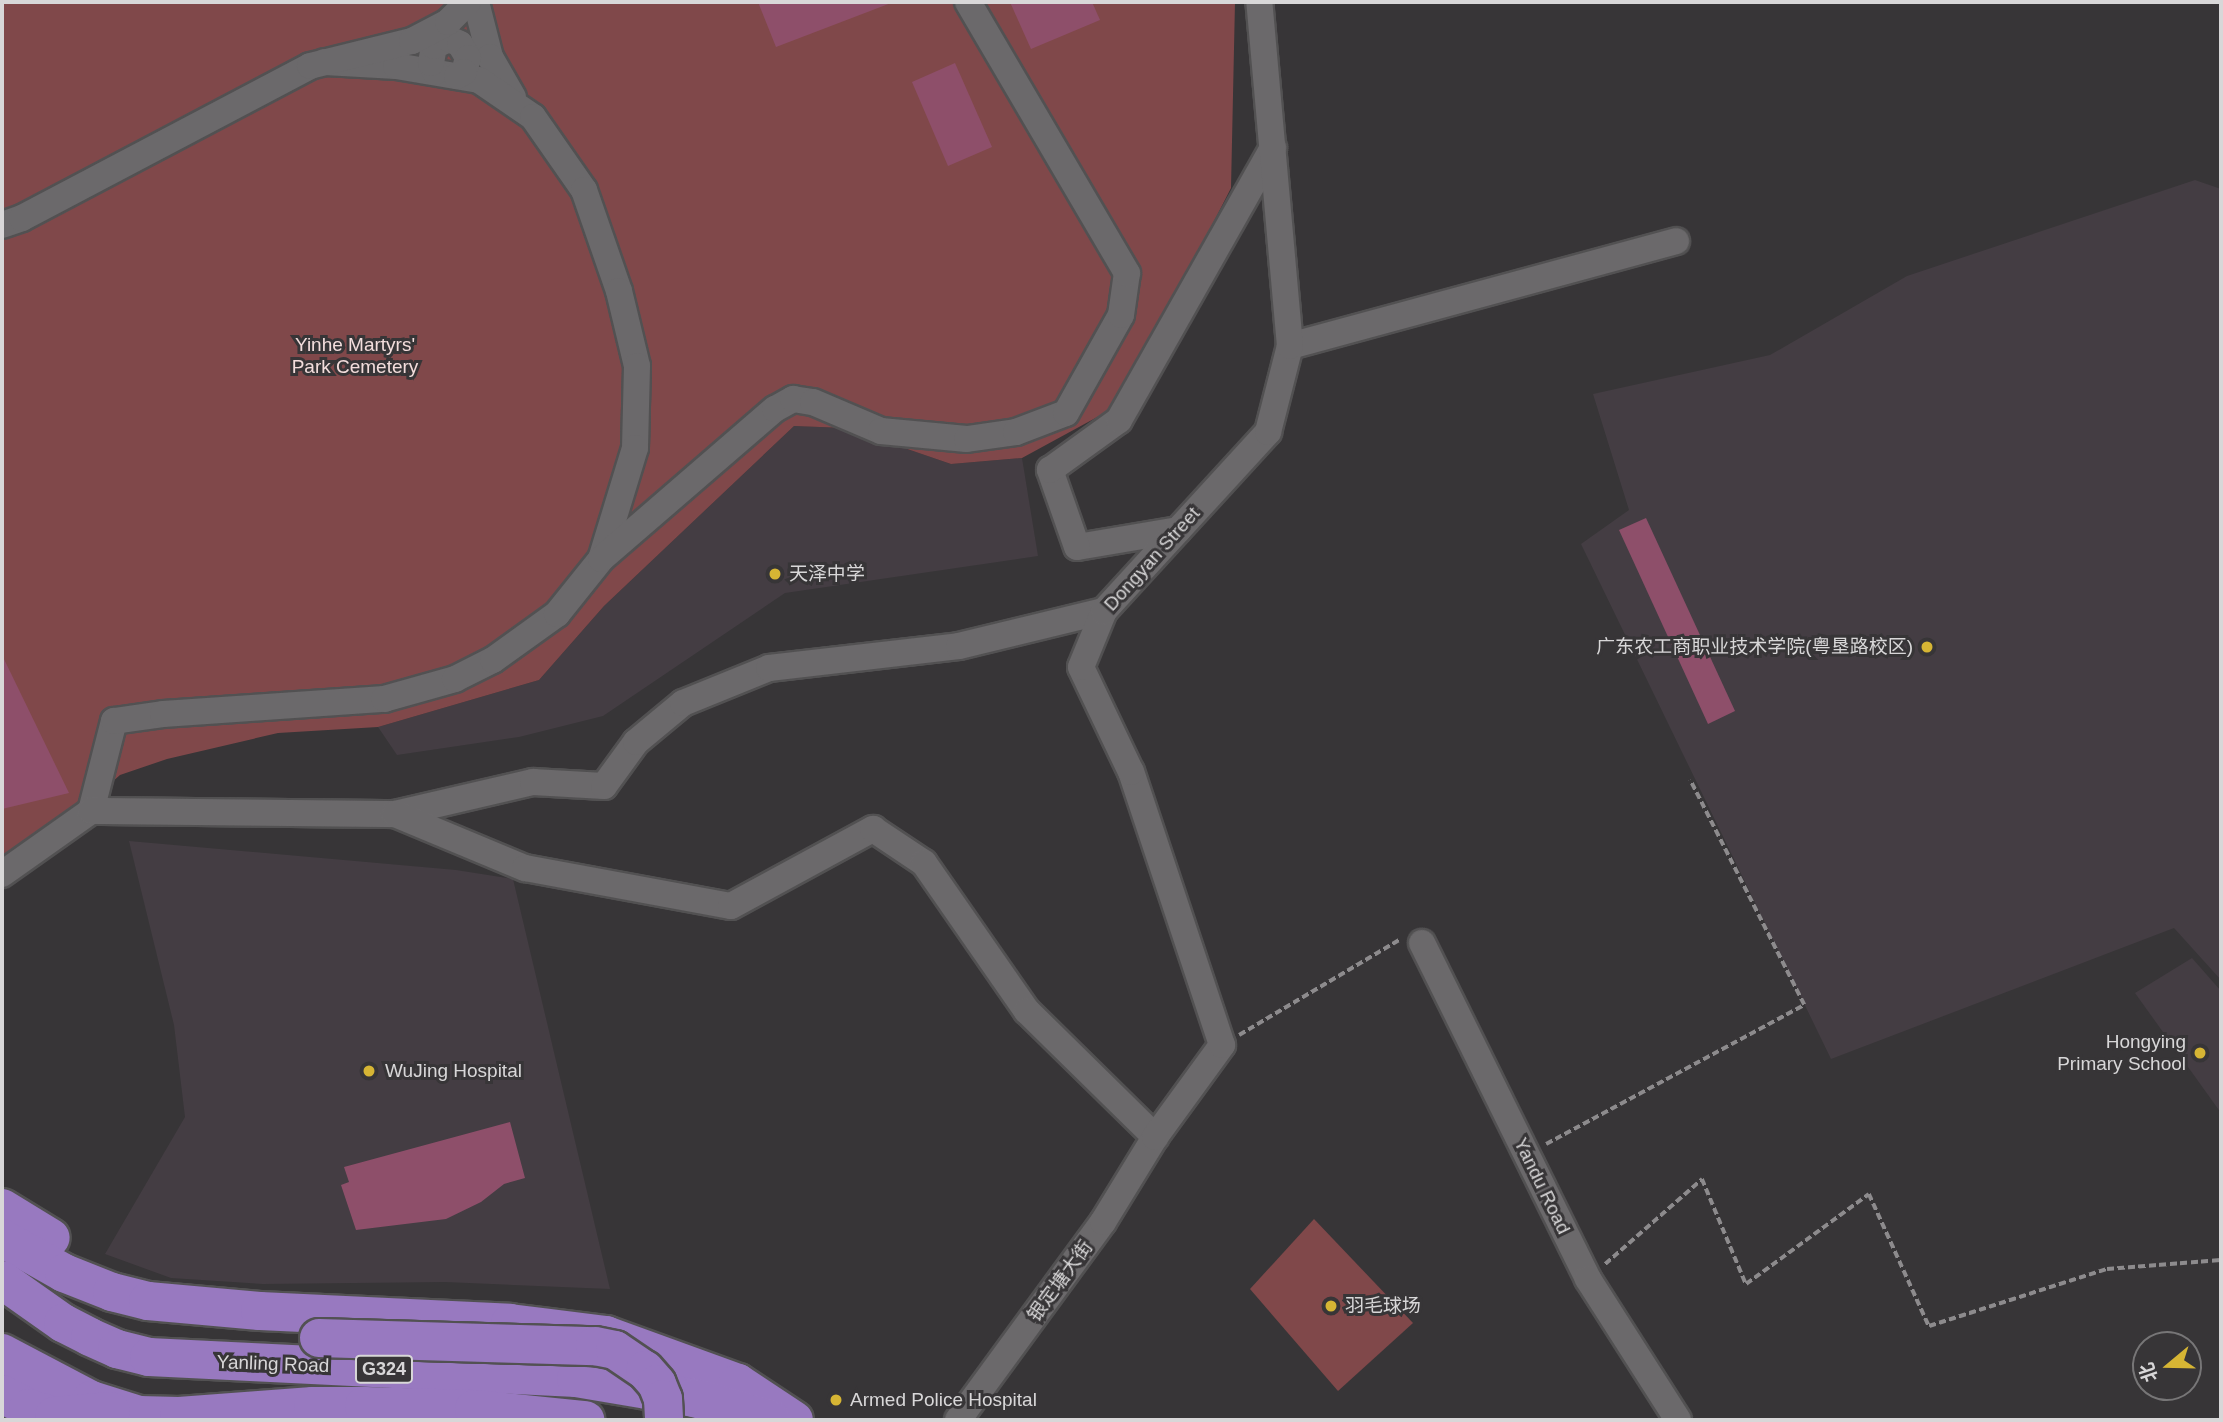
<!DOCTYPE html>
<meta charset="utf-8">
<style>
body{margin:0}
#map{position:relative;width:2223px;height:1422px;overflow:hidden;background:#373537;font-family:Arial,"Noto Sans SC",sans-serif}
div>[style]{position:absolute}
.built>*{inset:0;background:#443d43}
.green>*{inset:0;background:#80484a}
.building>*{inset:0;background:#8e4f6a}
.path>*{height:3.5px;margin-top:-1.75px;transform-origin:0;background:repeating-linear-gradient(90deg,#8d8b8d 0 7px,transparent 0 10.5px)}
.roads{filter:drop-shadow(2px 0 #525152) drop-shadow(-2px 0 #525152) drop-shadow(0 2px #525152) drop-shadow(0 -2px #525152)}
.minor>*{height:26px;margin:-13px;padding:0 13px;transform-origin:13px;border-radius:13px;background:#6b696b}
.highway>*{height:38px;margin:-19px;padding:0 19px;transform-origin:19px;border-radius:19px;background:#9879c0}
.bridges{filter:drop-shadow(2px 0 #525152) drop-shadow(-2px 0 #525152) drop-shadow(0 2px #525152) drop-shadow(0 -2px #525152)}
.highway-bridge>*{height:38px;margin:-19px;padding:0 19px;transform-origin:19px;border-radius:19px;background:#9879c0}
.dots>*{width:19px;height:19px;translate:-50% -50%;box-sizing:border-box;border:4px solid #373537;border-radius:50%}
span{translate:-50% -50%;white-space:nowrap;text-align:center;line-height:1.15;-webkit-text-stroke:6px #373537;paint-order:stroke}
.shield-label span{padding:2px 5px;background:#373537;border:2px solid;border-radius:5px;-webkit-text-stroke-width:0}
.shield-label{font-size:18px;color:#d8d7d8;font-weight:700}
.park-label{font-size:19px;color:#f3dddc}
.street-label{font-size:19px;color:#d8d7d8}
.poi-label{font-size:19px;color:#d8d7d8}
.left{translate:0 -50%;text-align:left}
.right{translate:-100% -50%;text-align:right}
.frame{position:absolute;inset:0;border:4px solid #d8d7d8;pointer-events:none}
.north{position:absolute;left:2132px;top:1331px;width:70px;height:70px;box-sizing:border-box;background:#373537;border:2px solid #777677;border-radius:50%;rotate:251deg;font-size:19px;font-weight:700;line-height:28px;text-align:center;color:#d8d7d8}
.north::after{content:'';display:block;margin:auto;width:24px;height:32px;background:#d6b534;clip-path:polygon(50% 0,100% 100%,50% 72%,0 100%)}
</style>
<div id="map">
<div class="built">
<div style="clip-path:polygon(2195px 180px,2221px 189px,2221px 980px,2174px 928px,1831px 1059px,1581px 544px,1629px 510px,1593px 394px,1770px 355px,1907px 276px)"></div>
<div style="clip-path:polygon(794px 426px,846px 428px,951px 464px,1022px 458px,1038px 556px,785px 593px,603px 716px,519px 737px,397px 755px,378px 727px,539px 680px,604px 606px)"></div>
<div style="clip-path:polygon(129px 841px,456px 870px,513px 879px,610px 1289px,445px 1282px,263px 1284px,171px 1278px,105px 1254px,185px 1117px,174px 1025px)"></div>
<div style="clip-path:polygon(2192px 958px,2221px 991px,2221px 1113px,2135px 993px)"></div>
</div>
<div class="green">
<div style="clip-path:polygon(2px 2px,1235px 2px,1231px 188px,1160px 327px,1112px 409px,1022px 458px,951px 464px,846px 428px,794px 426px,604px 606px,539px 680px,378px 727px,278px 733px,167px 759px,120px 775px,67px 822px,2px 861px)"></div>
<div style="clip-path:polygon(1314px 1219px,1413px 1323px,1338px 1391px,1250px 1289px)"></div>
</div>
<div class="building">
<div style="clip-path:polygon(758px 2px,891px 2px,891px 3px,776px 47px)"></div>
<div style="clip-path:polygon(1010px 2px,1092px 2px,1100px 20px,1031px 49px)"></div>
<div style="clip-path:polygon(955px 63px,992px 147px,948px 166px,912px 82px)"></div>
<div style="clip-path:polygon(1646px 518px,1735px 711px,1708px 724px,1619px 530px)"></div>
<div style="clip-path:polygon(2px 655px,69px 793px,2px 809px)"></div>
<div style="clip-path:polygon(510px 1122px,525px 1178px,504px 1184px,481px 1202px,446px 1219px,356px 1230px,341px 1185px,349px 1182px,344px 1167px)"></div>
</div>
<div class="path">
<div style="left:1239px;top:1035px;width:188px;rotate:-30.7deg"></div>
<div style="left:1546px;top:1144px;width:293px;rotate:-28.3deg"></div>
<div style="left:1804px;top:1005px;width:252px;rotate:-116.9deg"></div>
<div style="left:1605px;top:1264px;width:129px;rotate:-41.2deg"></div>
<div style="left:1702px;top:1179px;width:114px;rotate:67.3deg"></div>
<div style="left:1746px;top:1284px;width:152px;rotate:-36.2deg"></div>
<div style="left:1869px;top:1194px;width:145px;rotate:65.6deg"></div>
<div style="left:1929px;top:1326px;width:187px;rotate:-17.8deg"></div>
<div style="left:2107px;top:1269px;width:114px;rotate:-4.5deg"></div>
</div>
<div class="roads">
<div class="minor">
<div style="left:476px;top:2px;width:57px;rotate:75.7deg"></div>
<div style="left:490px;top:57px;width:46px;rotate:60.1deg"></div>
<div style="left:325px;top:62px;width:71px;rotate:3.2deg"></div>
<div style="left:396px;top:66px;width:84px;rotate:9.6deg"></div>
<div style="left:479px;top:80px;width:65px;rotate:34.4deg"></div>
<div style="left:533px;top:117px;width:89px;rotate:55.1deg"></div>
<div style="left:584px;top:190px;width:107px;rotate:70.9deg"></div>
<div style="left:619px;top:291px;width:77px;rotate:76.5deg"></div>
<div style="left:637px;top:366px;width:82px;rotate:91.4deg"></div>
<div style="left:635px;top:448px;width:116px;rotate:107deg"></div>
<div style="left:435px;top:72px;width:10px;rotate:-114deg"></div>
<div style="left:431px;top:63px;width:17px;rotate:-80deg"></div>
<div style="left:434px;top:46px;width:17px;rotate:-25deg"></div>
<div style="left:449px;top:39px;width:12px;rotate:24deg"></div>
<div style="left:460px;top:44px;width:16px;rotate:60deg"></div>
<div style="left:468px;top:58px;width:15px;rotate:106deg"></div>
<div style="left:464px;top:72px;width:8px;rotate:150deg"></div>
<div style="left:2px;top:225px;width:21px;rotate:-19deg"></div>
<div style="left:22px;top:218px;width:326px;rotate:-27.8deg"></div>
<div style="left:310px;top:66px;width:105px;rotate:-13.8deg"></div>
<div style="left:412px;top:41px;width:41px;rotate:-27.8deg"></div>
<div style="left:448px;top:22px;width:28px;rotate:-45deg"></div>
<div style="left:1290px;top:346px;width:400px;rotate:-15.2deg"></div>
<div style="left:1178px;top:530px;width:102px;rotate:170.4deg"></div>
<div style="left:1077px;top:547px;width:82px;rotate:-109.3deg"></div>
<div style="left:1050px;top:470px;width:85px;rotate:-35.9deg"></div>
<div style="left:1119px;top:420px;width:313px;rotate:-60.5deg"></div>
<div style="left:91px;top:811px;width:93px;rotate:-75.7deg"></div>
<div style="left:114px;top:721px;width:49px;rotate:-8.1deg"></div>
<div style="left:163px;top:714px;width:222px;rotate:-3.9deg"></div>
<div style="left:384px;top:699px;width:74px;rotate:-15.7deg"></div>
<div style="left:455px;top:679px;width:42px;rotate:-26.6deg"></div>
<div style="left:493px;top:660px;width:79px;rotate:-35.7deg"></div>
<div style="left:557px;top:614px;width:70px;rotate:-51.3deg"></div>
<div style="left:601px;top:559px;width:230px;rotate:-40.8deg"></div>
<div style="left:775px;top:409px;width:21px;rotate:-29deg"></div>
<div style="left:793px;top:399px;width:20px;rotate:9deg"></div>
<div style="left:813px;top:402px;width:74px;rotate:23.1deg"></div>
<div style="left:881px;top:431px;width:86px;rotate:5.3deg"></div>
<div style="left:967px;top:439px;width:49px;rotate:-8.1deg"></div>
<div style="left:1016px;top:432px;width:53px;rotate:-20.8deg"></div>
<div style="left:1066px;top:413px;width:112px;rotate:-60.7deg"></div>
<div style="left:1121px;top:315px;width:42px;rotate:-81.9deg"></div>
<div style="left:1127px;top:273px;width:314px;rotate:-120.4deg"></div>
<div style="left:395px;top:814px;width:142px;rotate:-13.1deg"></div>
<div style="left:533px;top:782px;width:71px;rotate:3.2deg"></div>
<div style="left:604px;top:786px;width:54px;rotate:-54deg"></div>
<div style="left:636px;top:742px;width:61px;rotate:-39.7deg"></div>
<div style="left:683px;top:703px;width:93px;rotate:-22.1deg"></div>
<div style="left:769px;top:668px;width:191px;rotate:-6.6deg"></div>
<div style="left:959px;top:646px;width:149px;rotate:-13.6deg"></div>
<div style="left:2px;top:874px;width:109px;rotate:-35.3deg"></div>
<div style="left:91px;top:811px;width:304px;rotate:0.6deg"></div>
<div style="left:395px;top:814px;width:141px;rotate:22.6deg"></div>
<div style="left:525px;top:868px;width:209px;rotate:10.5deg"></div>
<div style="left:731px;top:906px;width:162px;rotate:-28.5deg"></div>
<div style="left:873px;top:829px;width:61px;rotate:33.7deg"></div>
<div style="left:924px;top:863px;width:180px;rotate:55.2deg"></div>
<div style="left:1027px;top:1011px;width:180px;rotate:44.5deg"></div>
<div style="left:1422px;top:943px;width:375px;rotate:63.7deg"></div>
<div style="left:1588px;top:1279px;width:167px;rotate:57.4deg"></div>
<div style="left:958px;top:1420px;width:245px;rotate:-53.8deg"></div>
<div style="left:1103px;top:1222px;width:100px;rotate:-58.5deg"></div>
<div style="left:1155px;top:1137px;width:114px;rotate:-53.9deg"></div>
<div style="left:1222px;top:1045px;width:288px;rotate:-108.4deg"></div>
<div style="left:1131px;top:772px;width:116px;rotate:-115.5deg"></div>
<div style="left:1081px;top:667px;width:61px;rotate:-67.7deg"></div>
<div style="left:1104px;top:611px;width:243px;rotate:-47.5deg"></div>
<div style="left:1268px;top:432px;width:89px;rotate:-75.7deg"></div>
<div style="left:1290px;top:346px;width:345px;rotate:-95.1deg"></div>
</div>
<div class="highway">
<div style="left:2px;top:1208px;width:57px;rotate:31.5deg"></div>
<div style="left:2px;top:1238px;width:71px;rotate:29.4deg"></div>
<div style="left:64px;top:1273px;width:52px;rotate:21.6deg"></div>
<div style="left:112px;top:1292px;width:37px;rotate:14deg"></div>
<div style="left:148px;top:1301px;width:112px;rotate:5.1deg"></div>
<div style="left:260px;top:1311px;width:250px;rotate:2.7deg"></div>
<div style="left:510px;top:1323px;width:97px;rotate:7.1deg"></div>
<div style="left:606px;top:1335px;width:140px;rotate:20deg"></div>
<div style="left:738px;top:1383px;width:67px;rotate:33.5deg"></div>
<div style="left:2px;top:1280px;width:75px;rotate:35.2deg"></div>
<div style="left:63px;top:1323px;width:30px;rotate:27deg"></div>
<div style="left:90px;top:1337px;width:30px;rotate:24deg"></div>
<div style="left:117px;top:1349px;width:33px;rotate:14deg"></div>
<div style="left:149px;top:1357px;width:428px;rotate:2.8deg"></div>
<div style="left:576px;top:1378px;width:120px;rotate:9.6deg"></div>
<div style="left:694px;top:1398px;width:80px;rotate:15.9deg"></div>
<div style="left:2px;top:1353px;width:101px;rotate:27.8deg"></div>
<div style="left:91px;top:1400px;width:50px;rotate:17.4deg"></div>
<div style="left:139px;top:1415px;width:40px;rotate:1.4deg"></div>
<div style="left:179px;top:1416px;width:134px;rotate:-4.3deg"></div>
<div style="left:313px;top:1406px;width:51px"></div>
<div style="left:364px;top:1406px;width:110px;rotate:1.6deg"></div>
<div style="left:474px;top:1409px;width:112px;rotate:5.7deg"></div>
<div style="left:2px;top:1394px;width:30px;rotate:28deg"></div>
<div style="left:28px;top:1408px;width:27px;rotate:17deg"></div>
<div style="left:54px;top:1416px;width:57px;rotate:-5deg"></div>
</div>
</div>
<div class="bridges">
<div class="highway-bridge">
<div style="left:319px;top:1338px;width:276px;rotate:1.7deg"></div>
<div style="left:595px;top:1346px;width:20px;rotate:11deg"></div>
<div style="left:615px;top:1350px;width:36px;rotate:34deg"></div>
<div style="left:645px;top:1370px;width:18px;rotate:49deg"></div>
<div style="left:657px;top:1384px;width:16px;rotate:68deg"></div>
<div style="left:663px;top:1399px;width:21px;rotate:87deg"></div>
</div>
</div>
<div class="dots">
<div style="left:775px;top:574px;background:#d6b534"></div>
<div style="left:1927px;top:647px;background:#d6b534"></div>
<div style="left:2200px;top:1053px;background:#d6b534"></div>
<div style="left:369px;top:1071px;background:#d6b534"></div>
<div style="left:1331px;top:1306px;background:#d6b534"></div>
<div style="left:836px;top:1400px;background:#d6b534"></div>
</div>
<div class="shield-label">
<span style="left:384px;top:1369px">G324</span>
</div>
<div class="park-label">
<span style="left:355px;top:356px">Yinhe Martyrs'<br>Park Cemetery</span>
</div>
<div class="street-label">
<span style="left:1152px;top:559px;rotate:-48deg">Dongyan Street</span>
<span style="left:1542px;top:1186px;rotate:64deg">Yandu Road</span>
<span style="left:1060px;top:1281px;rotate:-54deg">银定塘大街</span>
<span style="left:273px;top:1364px;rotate:2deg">Yanling Road</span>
</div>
<div class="poi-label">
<span class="left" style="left:789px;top:574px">天泽中学</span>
<span class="right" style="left:1913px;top:647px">广东农工商职业技术学院(粤垦路校区)</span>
<span class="right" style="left:2186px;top:1053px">Hongying<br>Primary School</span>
<span class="left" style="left:385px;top:1071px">WuJing Hospital</span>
<span class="left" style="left:1345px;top:1306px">羽毛球场</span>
<span class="left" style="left:850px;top:1400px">Armed Police Hospital</span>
</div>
<div class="frame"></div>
<div class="north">北</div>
</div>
